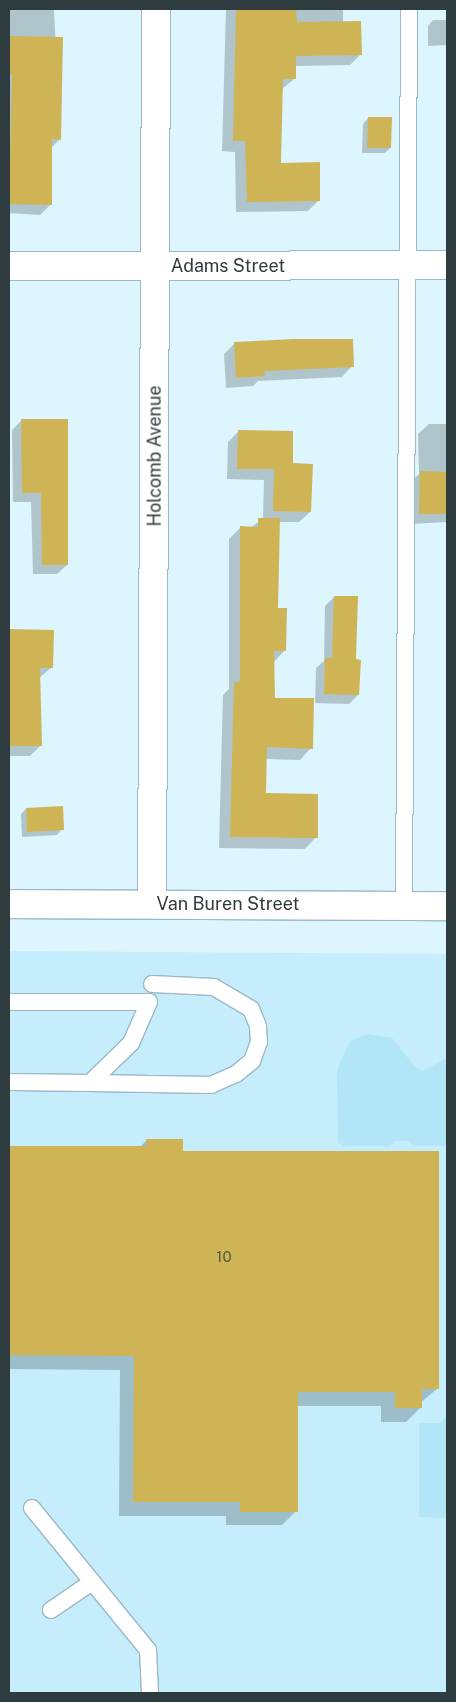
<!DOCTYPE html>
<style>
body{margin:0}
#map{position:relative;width:456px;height:1702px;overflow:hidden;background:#dcf5fe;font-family:"Public Sans",sans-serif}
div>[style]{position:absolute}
.built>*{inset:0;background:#c5edfb}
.green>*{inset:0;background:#b1e5f7}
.shadow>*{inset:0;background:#0003}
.building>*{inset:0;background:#cfb455}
.roads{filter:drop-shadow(1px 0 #9bb8c3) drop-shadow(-1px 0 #9bb8c3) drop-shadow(0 1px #9bb8c3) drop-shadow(0 -1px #9bb8c3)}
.lane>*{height:16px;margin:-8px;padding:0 8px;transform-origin:8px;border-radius:8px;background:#fff}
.street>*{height:28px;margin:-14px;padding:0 14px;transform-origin:14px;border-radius:14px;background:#fff}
span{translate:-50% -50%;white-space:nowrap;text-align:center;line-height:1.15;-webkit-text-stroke:5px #fff;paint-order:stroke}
.number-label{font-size:15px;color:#565944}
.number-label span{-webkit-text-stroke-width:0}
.street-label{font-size:18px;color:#2e3b3f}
.frame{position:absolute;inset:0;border:10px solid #2e3b3f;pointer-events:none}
</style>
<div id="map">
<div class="built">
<div style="clip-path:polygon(9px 951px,447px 954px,447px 1693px,9px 1693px)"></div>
</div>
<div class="green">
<div style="clip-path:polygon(368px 1034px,392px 1038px,416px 1068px,423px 1071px,447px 1058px,447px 1146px,414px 1146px,409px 1141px,395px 1141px,390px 1146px,344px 1146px,338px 1142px,337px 1070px,350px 1041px)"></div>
<div style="clip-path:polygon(447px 1414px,447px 1518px,419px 1517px,419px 1423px,441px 1423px)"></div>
</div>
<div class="shadow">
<div style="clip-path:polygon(9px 9px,54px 9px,60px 139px,51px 148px,51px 204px,40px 215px,9px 213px)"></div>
<div style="clip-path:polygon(226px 9px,343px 9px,343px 23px,360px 55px,350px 65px,294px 66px,294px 79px,281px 90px,279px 164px,319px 200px,308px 211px,236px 212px,235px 152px,222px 151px)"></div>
<div style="clip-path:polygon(433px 20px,447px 20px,447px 45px,428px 46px,428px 26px)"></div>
<div style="clip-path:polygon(368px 118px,390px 148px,385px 153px,362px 153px,363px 124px)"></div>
<div style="clip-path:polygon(234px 344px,352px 366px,342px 377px,258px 381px,253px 386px,226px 388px,224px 354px)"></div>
<div style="clip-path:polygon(22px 420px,67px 565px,57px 574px,33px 574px,31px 502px,13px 502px,12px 430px)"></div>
<div style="clip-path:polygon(429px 424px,447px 424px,447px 522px,409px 524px,410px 483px,419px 474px,418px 434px)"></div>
<div style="clip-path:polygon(239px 431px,291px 464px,310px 512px,299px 522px,279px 522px,277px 609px,285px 650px,273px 663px,274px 699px,311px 748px,300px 760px,265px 759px,265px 794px,316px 837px,305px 849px,219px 848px,223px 695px,229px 689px,229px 539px,240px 528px,250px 528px,263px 519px,264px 480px,227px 479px,228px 442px)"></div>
<div style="clip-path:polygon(334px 597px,355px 661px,358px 695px,349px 704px,315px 703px,316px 668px,324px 661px,325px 606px)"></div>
<div style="clip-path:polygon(9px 630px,52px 631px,51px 668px,39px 678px,41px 745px,30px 756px,9px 756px)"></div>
<div style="clip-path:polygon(26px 809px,62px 829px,57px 835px,22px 837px,21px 814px)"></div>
<div style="clip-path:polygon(147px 1140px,182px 1152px,438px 1388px,420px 1403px,420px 1408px,406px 1422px,381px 1422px,381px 1406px,297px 1406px,296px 1511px,282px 1525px,226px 1525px,226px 1516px,119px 1516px,120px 1370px,9px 1369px,9px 1147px,139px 1148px)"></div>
</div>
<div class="building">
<div style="clip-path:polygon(236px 9px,296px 9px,297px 22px,361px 21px,362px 55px,296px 56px,296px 79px,283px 79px,281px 163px,320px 162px,320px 201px,247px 202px,245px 141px,233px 141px)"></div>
<div style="clip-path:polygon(9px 36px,63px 37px,61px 140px,52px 139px,52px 205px,9px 204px,12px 74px,9px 74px)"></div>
<div style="clip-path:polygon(368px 117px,392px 117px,391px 148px,367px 148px)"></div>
<div style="clip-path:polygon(294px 339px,353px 339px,354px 367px,264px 371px,265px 376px,236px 378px,234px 342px)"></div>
<div style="clip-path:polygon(21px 419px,68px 419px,68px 565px,42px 565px,41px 493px,22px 493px)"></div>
<div style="clip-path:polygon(238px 430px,293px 431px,293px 463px,313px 464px,311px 512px,273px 511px,274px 469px,237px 469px)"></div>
<div style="clip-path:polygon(420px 471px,447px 472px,447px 514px,419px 514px)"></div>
<div style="clip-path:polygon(258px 518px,280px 518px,278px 608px,287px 608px,286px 651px,274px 651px,275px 698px,314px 698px,313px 749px,267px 747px,266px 793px,318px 794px,318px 838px,230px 837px,234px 682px,240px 682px,240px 526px,258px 527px)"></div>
<div style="clip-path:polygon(334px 596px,358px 596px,356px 659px,361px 660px,359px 695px,324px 694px,325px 658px,332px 658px)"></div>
<div style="clip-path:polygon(9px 629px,54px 630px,53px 668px,40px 668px,42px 746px,9px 746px)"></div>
<div style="clip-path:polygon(63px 806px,64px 830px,27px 832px,26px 808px)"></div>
<div style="clip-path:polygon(146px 1139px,183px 1139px,183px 1151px,439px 1151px,439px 1389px,422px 1389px,422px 1408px,395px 1408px,395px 1392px,298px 1392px,298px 1512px,240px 1512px,240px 1502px,133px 1502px,134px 1356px,9px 1355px,9px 1146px,146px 1146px)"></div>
</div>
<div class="roads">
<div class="lane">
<div style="left:404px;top:906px;width:897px;rotate:-89.68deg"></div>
<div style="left:9px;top:1002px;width:140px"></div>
<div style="left:149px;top:1002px;width:45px;rotate:113.7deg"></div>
<div style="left:131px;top:1043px;width:57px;rotate:135.7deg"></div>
<div style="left:90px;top:1083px;width:81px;rotate:-179.3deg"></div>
<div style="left:90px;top:1083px;width:121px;rotate:0.9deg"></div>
<div style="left:211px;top:1085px;width:27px;rotate:-24deg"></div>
<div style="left:236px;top:1074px;width:21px;rotate:-39deg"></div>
<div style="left:252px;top:1061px;width:20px;rotate:-70deg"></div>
<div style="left:259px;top:1042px;width:16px;rotate:-94deg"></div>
<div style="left:258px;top:1026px;width:18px;rotate:-112deg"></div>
<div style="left:251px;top:1009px;width:43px;rotate:-149.3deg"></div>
<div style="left:214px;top:987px;width:62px;rotate:-177.2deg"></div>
<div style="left:32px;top:1508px;width:183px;rotate:50.8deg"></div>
<div style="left:148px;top:1650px;width:43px;rotate:87.3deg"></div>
<div style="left:51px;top:1610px;width:50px;rotate:-34.3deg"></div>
</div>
<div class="street">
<div style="left:9px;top:266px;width:438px;rotate:-0.1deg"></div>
<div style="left:9px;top:904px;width:438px;rotate:0.3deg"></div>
<div style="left:152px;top:904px;width:895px;rotate:-89.74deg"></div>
</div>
</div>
<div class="number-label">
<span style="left:224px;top:1257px">10</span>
</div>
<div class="street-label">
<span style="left:228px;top:266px">Adams Street</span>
<span style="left:155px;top:456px;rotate:-90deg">Holcomb Avenue</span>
<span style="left:228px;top:904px">Van Buren Street</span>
</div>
<div class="frame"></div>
</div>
